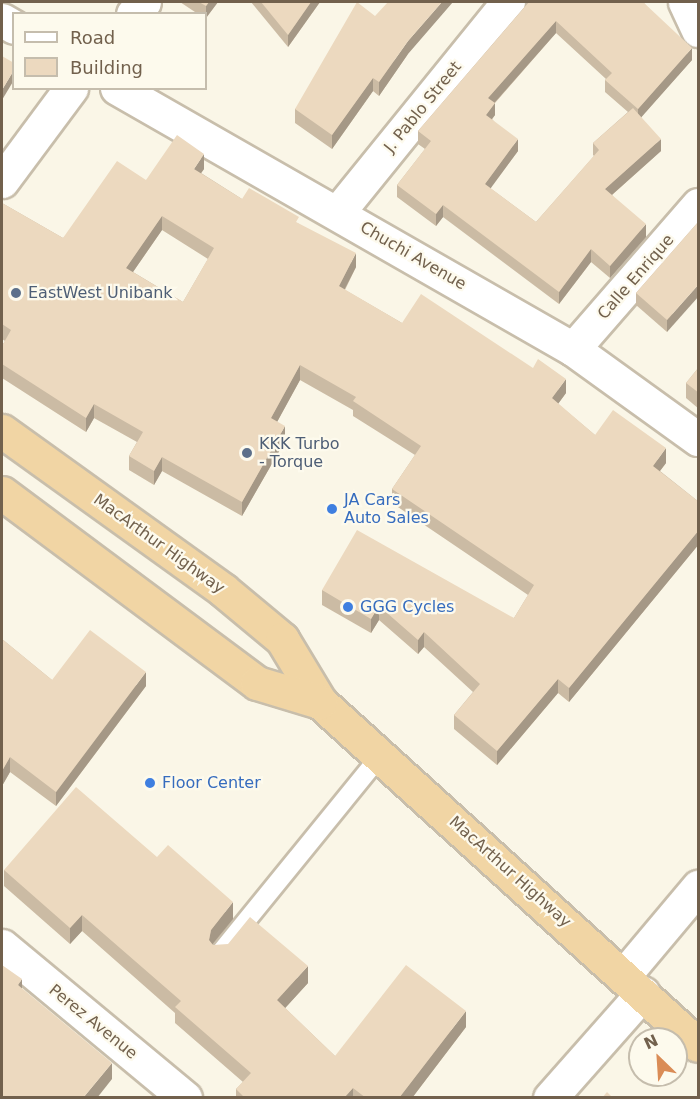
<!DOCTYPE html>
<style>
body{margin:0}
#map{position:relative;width:700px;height:1099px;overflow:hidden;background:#faf6e7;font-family:"DejaVu Sans",sans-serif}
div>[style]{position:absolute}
.roads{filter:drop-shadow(2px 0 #c8beab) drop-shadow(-2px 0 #c8beab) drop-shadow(0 2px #c8beab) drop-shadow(0 -2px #c8beab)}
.service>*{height:18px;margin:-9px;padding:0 9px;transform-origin:9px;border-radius:9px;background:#fff}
.minor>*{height:33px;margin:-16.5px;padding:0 16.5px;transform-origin:16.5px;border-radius:16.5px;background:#fff}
.trunk>*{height:33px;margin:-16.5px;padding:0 16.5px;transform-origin:16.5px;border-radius:16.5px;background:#f1d5a4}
.wall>*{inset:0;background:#cbbba4}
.shaded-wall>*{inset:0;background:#a59886}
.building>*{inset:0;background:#ecd9bf}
.dots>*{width:16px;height:16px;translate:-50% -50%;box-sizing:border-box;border:3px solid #fdfaed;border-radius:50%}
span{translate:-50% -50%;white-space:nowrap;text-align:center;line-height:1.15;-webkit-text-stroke:4.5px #fdfaed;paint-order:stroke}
.street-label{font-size:16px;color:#72614d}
.service-label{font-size:16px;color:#4e5e75}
.left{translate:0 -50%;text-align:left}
.shop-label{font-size:16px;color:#366cbe}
.frame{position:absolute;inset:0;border:3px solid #72614d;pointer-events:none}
.legend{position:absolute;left:12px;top:12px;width:195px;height:78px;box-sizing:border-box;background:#fdfaed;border:2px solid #c5bdad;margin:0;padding:8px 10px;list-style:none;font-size:18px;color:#72614d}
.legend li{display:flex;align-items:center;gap:12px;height:30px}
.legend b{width:30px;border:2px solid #c5bdad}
.north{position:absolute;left:628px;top:1027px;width:60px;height:60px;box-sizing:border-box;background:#fdfaed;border:2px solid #c5bdad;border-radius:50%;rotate:335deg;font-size:16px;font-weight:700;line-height:24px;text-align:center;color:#72614d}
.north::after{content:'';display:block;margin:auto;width:21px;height:27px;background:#da8c56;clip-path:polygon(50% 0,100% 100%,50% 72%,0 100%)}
</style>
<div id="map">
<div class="roads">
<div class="service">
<div style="left:220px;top:953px;width:254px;rotate:-50.9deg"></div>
</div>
<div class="minor">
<div style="left:685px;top:2px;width:31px;rotate:65deg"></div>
<div style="left:133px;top:14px;width:16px;rotate:-47deg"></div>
<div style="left:2px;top:20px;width:14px;rotate:30deg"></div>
<div style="left:117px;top:88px;width:525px;rotate:29.79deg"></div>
<div style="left:573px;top:349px;width:154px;rotate:35.8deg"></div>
<div style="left:2px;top:181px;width:116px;rotate:-53.4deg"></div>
<div style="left:338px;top:212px;width:270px;rotate:-51deg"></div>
<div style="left:573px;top:349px;width:191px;rotate:-49deg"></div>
<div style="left:2px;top:946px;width:238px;rotate:39.7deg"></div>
<div style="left:625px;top:974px;width:114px;rotate:-50deg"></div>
<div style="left:550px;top:1098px;width:140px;rotate:-48.5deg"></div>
</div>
<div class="trunk">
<div style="left:2px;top:431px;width:272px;rotate:35.7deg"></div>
<div style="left:223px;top:590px;width:77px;rotate:39.7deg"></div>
<div style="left:282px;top:639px;width:74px;rotate:58.9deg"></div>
<div style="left:320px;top:702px;width:510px;rotate:42.22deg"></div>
<div style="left:2px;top:493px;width:318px;rotate:36.7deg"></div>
<div style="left:257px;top:683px;width:66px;rotate:16.8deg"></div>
</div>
</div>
<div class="wall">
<div style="clip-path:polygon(180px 2px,218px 2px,206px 18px,206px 14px,198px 14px)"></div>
<div style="clip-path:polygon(251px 2px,320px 2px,288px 47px)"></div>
<div style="clip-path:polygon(evenodd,527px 2px,643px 2px,692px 60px,641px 117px,661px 151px,612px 195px,646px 237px,610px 278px,591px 262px,559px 304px,443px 217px,436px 226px,397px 197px,397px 185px,425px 149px,418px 144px,418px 131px,527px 4px,527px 2px,556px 33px,606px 79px,605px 80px,605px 92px,628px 112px,593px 143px,593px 155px,594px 156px,536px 222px,490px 188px,518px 151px,492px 119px,495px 115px,495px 103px,556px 33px)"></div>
<div style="clip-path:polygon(408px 54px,379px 96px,373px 91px,332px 149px,295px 123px,295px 109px)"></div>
<div style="clip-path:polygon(evenodd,204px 169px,201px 173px,242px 199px,299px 224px,356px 267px,345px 290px,402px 323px,566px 393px,558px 404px,595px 435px,666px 463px,660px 471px,699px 502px,699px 544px,569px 702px,558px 693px,497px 765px,454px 729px,454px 715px,473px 692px,424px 647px,418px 654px,379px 620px,371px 633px,322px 605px,322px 590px,514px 618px,528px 595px,392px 503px,392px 489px,415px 455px,353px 416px,353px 410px,300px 380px,277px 422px,285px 441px,242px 516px,162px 471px,154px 485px,129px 470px,129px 456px,137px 442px,94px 418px,86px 432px,2px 378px,2px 346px,5px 341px,2px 339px,2px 203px,63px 238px,146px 180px,204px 169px,162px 230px,208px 259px,183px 302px,133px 272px,162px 230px)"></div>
<div style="clip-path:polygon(699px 221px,667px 332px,636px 305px,636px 293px)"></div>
<div style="clip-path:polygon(699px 367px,699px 409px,686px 398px,686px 383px)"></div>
<div style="clip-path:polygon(2px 639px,52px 680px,146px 686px,56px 806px,10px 772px,2px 786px)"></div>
<div style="clip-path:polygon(157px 857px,233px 919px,213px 944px,213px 945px,308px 983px,285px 1008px,335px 1056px,466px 1027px,412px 1098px,236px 1098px,236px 1089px,243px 1082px,175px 1023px,175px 1013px,82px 931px,70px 944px,4px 886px,4px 870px)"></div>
</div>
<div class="shaded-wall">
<div style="clip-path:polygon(209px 2px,218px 2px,206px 18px,206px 6px)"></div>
<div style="clip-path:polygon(311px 2px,320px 2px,288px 47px,288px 35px)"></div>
<div style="clip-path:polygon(442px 2px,453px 2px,408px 54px,379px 96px,379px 82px,408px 41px)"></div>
<div style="clip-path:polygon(556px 21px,556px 33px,488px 110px,488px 98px)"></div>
<div style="clip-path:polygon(692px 48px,692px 60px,638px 121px,638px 109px)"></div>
<div style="clip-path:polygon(14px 70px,14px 80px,2px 100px,2px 90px)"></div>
<div style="clip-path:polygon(373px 78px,373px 91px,332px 149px,332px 135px)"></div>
<div style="clip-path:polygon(495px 103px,495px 115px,486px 127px,486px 115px)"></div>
<div style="clip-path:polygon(518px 139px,518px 151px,485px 196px,485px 184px)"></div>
<div style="clip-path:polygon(661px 139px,661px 151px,605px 201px,605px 189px)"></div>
<div style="clip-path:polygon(204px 154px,204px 169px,194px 183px,194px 169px)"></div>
<div style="clip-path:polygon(443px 205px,443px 217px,436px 226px,436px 214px)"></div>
<div style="clip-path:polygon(162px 216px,162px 230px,126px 282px,126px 268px)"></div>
<div style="clip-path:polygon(646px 224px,646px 237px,610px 278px,610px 266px)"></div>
<div style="clip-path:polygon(591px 249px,591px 262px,559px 304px,559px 292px)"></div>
<div style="clip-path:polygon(356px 253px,356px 267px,339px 300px,339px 286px)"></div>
<div style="clip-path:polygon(699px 284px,699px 296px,667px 332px,667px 320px)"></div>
<div style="clip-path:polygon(300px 365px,300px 380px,271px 433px,271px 418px)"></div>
<div style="clip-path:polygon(566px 379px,566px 393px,552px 412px,552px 398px)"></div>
<div style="clip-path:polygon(94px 404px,94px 418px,86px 432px,86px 418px)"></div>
<div style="clip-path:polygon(285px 426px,285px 441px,242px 516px,242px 502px)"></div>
<div style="clip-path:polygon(666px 448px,666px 463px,653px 480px,653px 466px)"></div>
<div style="clip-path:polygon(162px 457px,162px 471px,154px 485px,154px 471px)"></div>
<div style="clip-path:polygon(699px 530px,699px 544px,569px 702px,569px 688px)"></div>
<div style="clip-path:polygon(379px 606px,379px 620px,371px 633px,371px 619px)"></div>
<div style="clip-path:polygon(424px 632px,424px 647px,418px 654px,418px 640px)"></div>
<div style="clip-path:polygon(146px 672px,146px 686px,56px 806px,56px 792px)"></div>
<div style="clip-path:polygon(558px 679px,558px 693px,497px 765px,497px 751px)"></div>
<div style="clip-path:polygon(10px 757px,10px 772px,2px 786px,2px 771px)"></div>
<div style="clip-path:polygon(233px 902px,233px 919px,211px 946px,209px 940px,211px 930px)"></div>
<div style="clip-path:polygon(82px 915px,82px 931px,70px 944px,70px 928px)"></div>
<div style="clip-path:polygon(308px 966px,308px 983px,277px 1017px,277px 1000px)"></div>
<div style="clip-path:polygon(22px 979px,22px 995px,18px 985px)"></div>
<div style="clip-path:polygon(466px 1011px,466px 1027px,412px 1098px,399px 1098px)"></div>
<div style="clip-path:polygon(112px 1063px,112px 1079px,97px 1098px,83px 1098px)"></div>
<div style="clip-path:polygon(353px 1088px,353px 1098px,344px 1098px)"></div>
</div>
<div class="building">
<div style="clip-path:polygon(199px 2px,209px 2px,206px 6px)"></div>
<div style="clip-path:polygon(261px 2px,311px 2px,288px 35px)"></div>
<div style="clip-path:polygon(357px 2px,375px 16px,388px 2px,442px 2px,408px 41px,379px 82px,373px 78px,332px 135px,295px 109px)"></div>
<div style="clip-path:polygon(529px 2px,643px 2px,692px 48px,638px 109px,605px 80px,612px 73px,556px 21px,488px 98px,495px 103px,486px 115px,518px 139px,485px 184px,536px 222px,599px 150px,593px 143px,633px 108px,661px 139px,605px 189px,646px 224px,610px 266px,591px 249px,559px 292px,443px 205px,436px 214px,397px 185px,431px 141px,418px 131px)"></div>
<div style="clip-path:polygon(2px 56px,14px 63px,14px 70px,2px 90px)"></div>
<div style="clip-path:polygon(evenodd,177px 135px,204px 154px,194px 169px,242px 199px,249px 188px,299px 217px,296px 222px,356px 253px,339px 286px,402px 323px,421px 294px,533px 368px,538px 359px,566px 379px,552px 398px,595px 435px,613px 410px,666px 448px,653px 466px,699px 502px,699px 530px,569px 688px,558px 679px,497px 751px,454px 715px,480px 684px,424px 632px,418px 640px,379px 606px,371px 619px,322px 590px,357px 530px,514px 618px,534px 585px,392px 489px,421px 446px,353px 401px,356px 397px,300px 365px,271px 418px,285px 426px,242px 502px,162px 457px,154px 471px,129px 456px,143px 432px,94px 404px,86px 418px,2px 364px,2px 346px,11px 330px,2px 324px,2px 203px,63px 238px,117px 161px,146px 180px,177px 135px,162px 216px,214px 248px,183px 302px,126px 268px,162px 216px)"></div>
<div style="clip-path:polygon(699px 221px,699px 284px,667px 320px,636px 293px)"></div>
<div style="clip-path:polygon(699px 367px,699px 393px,686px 383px)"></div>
<div style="clip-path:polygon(90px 630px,146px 672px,56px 792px,10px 757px,2px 771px,2px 639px,52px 680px)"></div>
<div style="clip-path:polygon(76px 787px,157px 857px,168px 845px,233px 902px,211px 930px,209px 940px,213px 945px,228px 944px,250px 917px,308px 966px,277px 1000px,335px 1056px,406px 965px,466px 1011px,399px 1098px,366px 1098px,353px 1088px,344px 1098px,245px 1098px,236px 1089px,251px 1073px,175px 1007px,181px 1001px,82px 915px,70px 928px,4px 870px)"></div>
<div style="clip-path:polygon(2px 965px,22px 979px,18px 985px,112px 1063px,83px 1098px,2px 1098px)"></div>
<div style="clip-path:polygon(607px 1092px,613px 1098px,602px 1098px)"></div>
</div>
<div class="dots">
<div style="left:16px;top:293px;background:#5c6f8a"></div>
<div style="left:247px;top:453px;background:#5c6f8a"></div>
<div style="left:332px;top:509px;background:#3f7fe0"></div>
<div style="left:348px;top:607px;background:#3f7fe0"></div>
<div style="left:150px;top:783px;background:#3f7fe0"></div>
</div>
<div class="street-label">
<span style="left:423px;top:107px;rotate:-51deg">J. Pablo Street</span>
<span style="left:413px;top:256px;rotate:30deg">Chuchi Avenue</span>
<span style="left:636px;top:277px;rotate:-49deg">Calle Enrique</span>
<span style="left:159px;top:544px;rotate:36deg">MacArthur Highway</span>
<span style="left:510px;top:872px;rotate:42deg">MacArthur Highway</span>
<span style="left:93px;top:1022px;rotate:39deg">Perez Avenue</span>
</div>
<div class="service-label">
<span class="left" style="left:28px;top:293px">EastWest Unibank</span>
<span class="left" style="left:259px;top:453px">KKK Turbo<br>- Torque</span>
</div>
<div class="shop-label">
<span class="left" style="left:344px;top:509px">JA Cars<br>Auto Sales</span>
<span class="left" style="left:360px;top:607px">GGG Cycles</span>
<span class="left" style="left:162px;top:783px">Floor Center</span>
</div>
<div class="frame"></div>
<ul class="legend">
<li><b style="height:8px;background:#fff"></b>Road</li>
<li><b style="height:16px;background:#ecd9bf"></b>Building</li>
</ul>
<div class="north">N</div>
</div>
